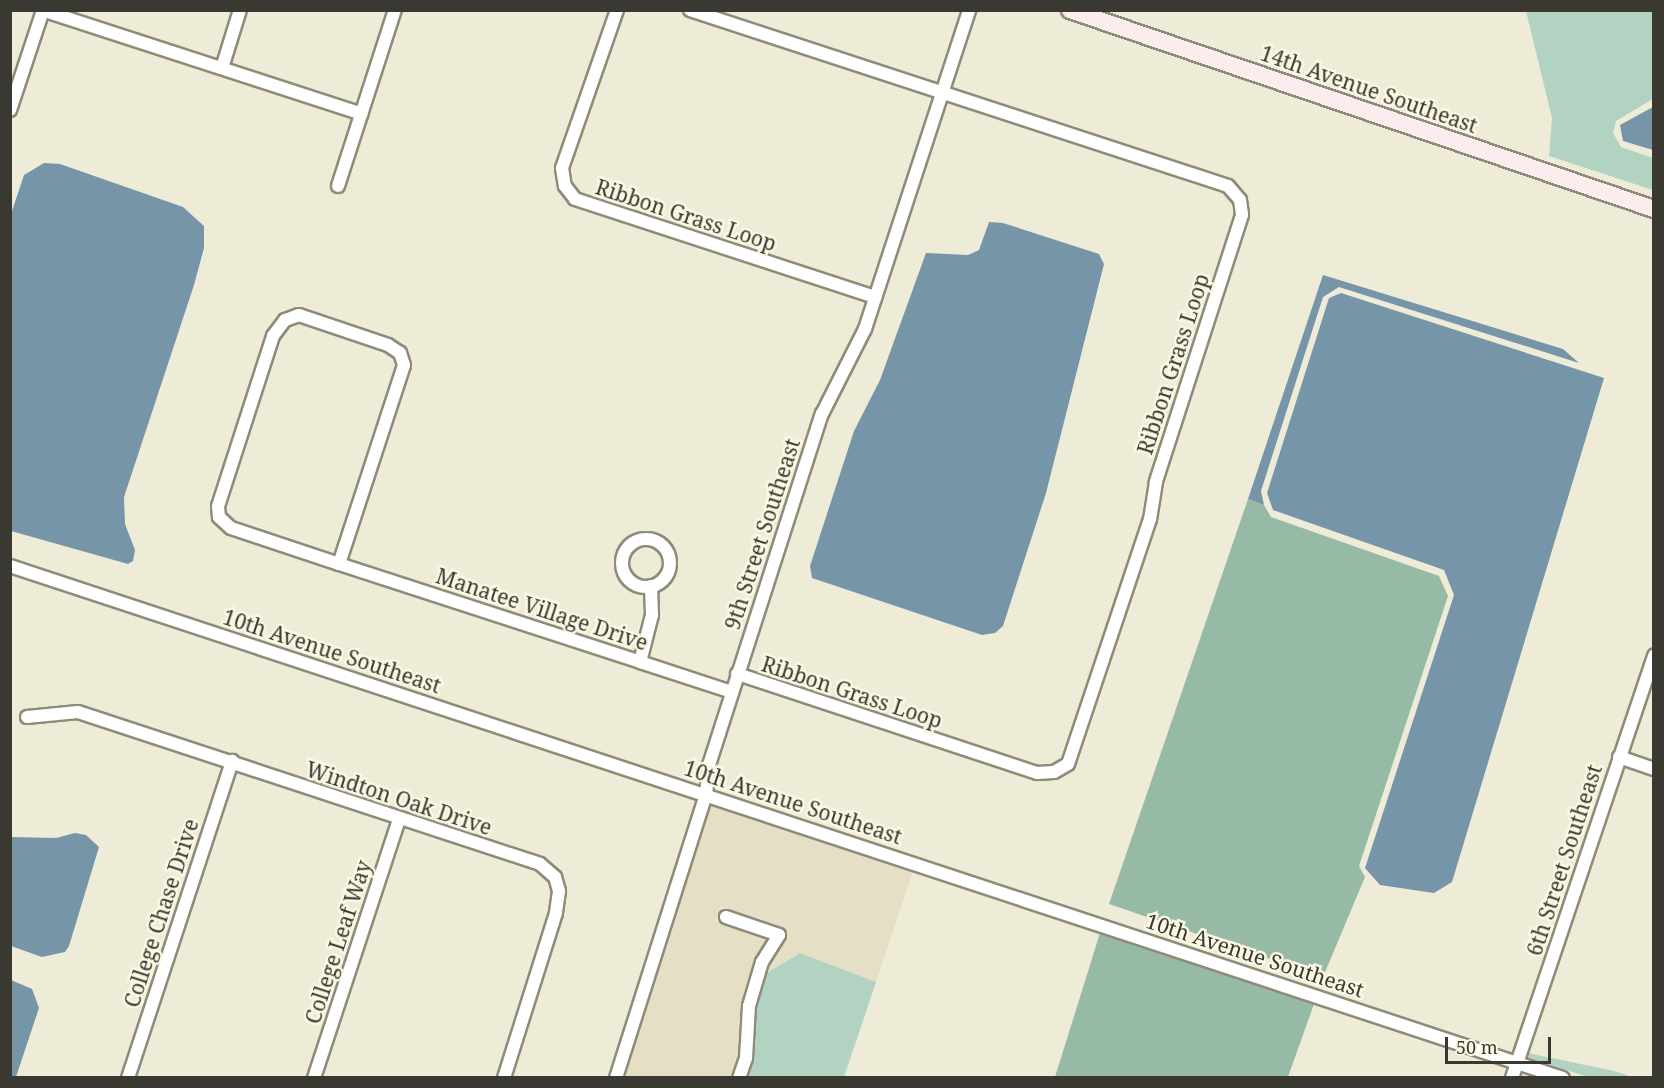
<!DOCTYPE html>
<style>
body{margin:0}
#map{position:relative;width:1664px;height:1088px;overflow:hidden;background:#eeebd7;font-family:"Noto Serif",serif}
div>[style]{position:absolute}
.built>*{inset:0;background:#e5e0c5}
.green>*{inset:0;background:#b2d3c1}
.forest>*{inset:0;background:#97baa7}
.water>*{inset:0;background:#7695a9}
.roads{filter:drop-shadow(2px 0 #8e8b7a) drop-shadow(-2px 0 #8e8b7a) drop-shadow(0 2px #8e8b7a) drop-shadow(0 -2px #8e8b7a)}
.street>*{height:12px;margin:-6px;padding:0 6px;transform-origin:6px;border-radius:6px;background:#fff}
.street>.ring{margin:-6px;padding:0;box-sizing:content-box;background:none;border:12px solid #fff;border-radius:50%}
.secondary>*{height:16px;margin:-8px;padding:0 8px;transform-origin:8px;border-radius:8px;background:#fbeded}
span{translate:-50% -50%;white-space:nowrap;text-align:center;line-height:1.15;-webkit-text-stroke:5px #fbf8e4;paint-order:stroke}
.street-label{font-size:21px;color:#3a3931}
.frame{position:absolute;inset:0;border:12px solid #3a3931;pointer-events:none}
.scale{position:absolute;left:1445px;top:1037px;width:106px;height:27px;box-sizing:border-box;border:3px solid #3a3931;border-top:0;padding-left:8px;font-size:18px;line-height:21px;white-space:nowrap;color:#3a3931;-webkit-text-stroke:4px #fbf8e4;paint-order:stroke}
</style>
<div id="map">
<div class="built">
<div style="clip-path:polygon(711px 804px,913px 871px,876px 982px,800px 953px,767px 973px,785px 940px,782px 928px,721px 907px,716px 922px,768px 940px,755px 960px,742px 1003px,738px 1056px,731px 1077px,624px 1078px)"></div>
</div>
<div class="green">
<div style="clip-path:polygon(1526px 11px,1653px 11px,1653px 99px,1616px 121px,1613px 133px,1621px 147px,1653px 158px,1653px 190px,1549px 156px,1552px 118px)"></div>
<div style="clip-path:polygon(800px 953px,876px 982px,844px 1077px,749px 1077px,757px 1007px,767px 973px)"></div>
<div style="clip-path:polygon(1528px 1053px,1614px 1071px,1632px 1077px,1588px 1077px,1527px 1057px)"></div>
</div>
<div class="forest">
<div style="clip-path:polygon(1248px 499px,1264px 505px,1271px 517px,1439px 576px,1448px 596px,1359px 866px,1365px 877px,1323px 977px,1109px 904px)"></div>
<div style="clip-path:polygon(1100px 933px,1314px 1004px,1288px 1077px,1055px 1077px)"></div>
</div>
<div class="water">
<div style="clip-path:polygon(1653px 107px,1653px 150px,1623px 141px,1620px 125px)"></div>
<div style="clip-path:polygon(44px 163px,60px 164px,183px 207px,204px 226px,204px 248px,194px 285px,124px 497px,125px 524px,135px 550px,133px 561px,128px 564px,11px 531px,11px 214px,24px 175px)"></div>
<div style="clip-path:polygon(989px 222px,1003px 223px,1099px 254px,1104px 264px,1046px 493px,1003px 626px,995px 633px,982px 635px,812px 578px,810px 566px,854px 431px,880px 380px,926px 253px,968px 255px,979px 250px)"></div>
<div style="clip-path:polygon(1323px 275px,1563px 349px,1579px 363px,1339px 287px,1323px 297px,1261px 491px,1264px 505px,1248px 499px)"></div>
<div style="clip-path:polygon(1341px 293px,1604px 378px,1452px 882px,1434px 893px,1380px 885px,1365px 868px,1454px 595px,1444px 570px,1273px 510px,1267px 493px,1329px 298px)"></div>
<div style="clip-path:polygon(75px 833px,86px 835px,99px 847px,69px 946px,65px 952px,42px 957px,11px 946px,11px 837px,56px 838px)"></div>
<div style="clip-path:polygon(11px 980px,32px 989px,39px 1008px,16px 1077px,11px 1077px)"></div>
</div>
<div class="roads">
<div class="street">
<div style="left:42px;top:10px;width:336px;rotate:18deg"></div>
<div style="left:617px;top:10px;width:167px;rotate:109.2deg"></div>
<div style="left:562px;top:168px;width:18px;rotate:81deg"></div>
<div style="left:565px;top:186px;width:16px;rotate:52deg"></div>
<div style="left:575px;top:199px;width:316px;rotate:18.1deg"></div>
<div style="left:690px;top:10px;width:566px;rotate:18.11deg"></div>
<div style="left:1228px;top:186px;width:18px;rotate:49deg"></div>
<div style="left:1240px;top:200px;width:15px;rotate:82deg"></div>
<div style="left:1242px;top:215px;width:281px;rotate:107.9deg"></div>
<div style="left:1156px;top:482px;width:37px;rotate:99deg"></div>
<div style="left:1150px;top:519px;width:258px;rotate:108.5deg"></div>
<div style="left:1068px;top:764px;width:16px;rotate:150deg"></div>
<div style="left:1054px;top:772px;width:17px;rotate:177deg"></div>
<div style="left:1037px;top:773px;width:316px;rotate:-161.7deg"></div>
<div style="left:222px;top:68px;width:61px;rotate:-72.8deg"></div>
<div style="left:10px;top:110px;width:105px;rotate:-71.7deg"></div>
<div style="left:338px;top:186px;width:185px;rotate:-72.1deg"></div>
<div class="ring" style="left:622px;top:539px;width:36px;height:36px"></div>
<div style="left:339px;top:564px;width:209px;rotate:-71.9deg"></div>
<div style="left:404px;top:365px;width:13px;rotate:-108deg"></div>
<div style="left:400px;top:353px;width:14px;rotate:-146deg"></div>
<div style="left:388px;top:345px;width:94px;rotate:-161.4deg"></div>
<div style="left:299px;top:315px;width:15px;rotate:160deg"></div>
<div style="left:285px;top:320px;width:20px;rotate:127deg"></div>
<div style="left:273px;top:336px;width:179px;rotate:107.9deg"></div>
<div style="left:218px;top:506px;width:11px;rotate:85deg"></div>
<div style="left:219px;top:517px;width:16px;rotate:43deg"></div>
<div style="left:231px;top:528px;width:114px;rotate:18.4deg"></div>
<div style="left:339px;top:564px;width:317px;rotate:18deg"></div>
<div style="left:640px;top:662px;width:97px;rotate:18.1deg"></div>
<div style="left:10px;top:566px;width:1635px;rotate:18.25deg"></div>
<div style="left:640px;top:662px;width:49px;rotate:-75.7deg"></div>
<div style="left:652px;top:615px;width:29px;rotate:-92deg"></div>
<div style="left:27px;top:717px;width:51px;rotate:-5.6deg"></div>
<div style="left:78px;top:712px;width:486px;rotate:18.2deg"></div>
<div style="left:540px;top:864px;width:20px;rotate:41deg"></div>
<div style="left:555px;top:877px;width:15px;rotate:74deg"></div>
<div style="left:559px;top:891px;width:22px;rotate:98deg"></div>
<div style="left:556px;top:913px;width:173px;rotate:107.5deg"></div>
<div style="left:1619px;top:757px;width:37px;rotate:19deg"></div>
<div style="left:726px;top:917px;width:56px;rotate:18.8deg"></div>
<div style="left:779px;top:935px;width:32px;rotate:122deg"></div>
<div style="left:762px;top:962px;width:46px;rotate:106.5deg"></div>
<div style="left:749px;top:1006px;width:52px;rotate:93.3deg"></div>
<div style="left:746px;top:1058px;width:21px;rotate:109deg"></div>
<div style="left:128px;top:1078px;width:334px;rotate:-71.8deg"></div>
<div style="left:314px;top:1078px;width:273px;rotate:-71.8deg"></div>
<div style="left:616px;top:1078px;width:298px;rotate:-72.4deg"></div>
<div style="left:706px;top:794px;width:29px;rotate:-84deg"></div>
<div style="left:709px;top:765px;width:369px;rotate:-72.2deg"></div>
<div style="left:822px;top:414px;width:95px;rotate:-63.2deg"></div>
<div style="left:865px;top:329px;width:336px;rotate:-71.9deg"></div>
<div style="left:1512px;top:1078px;width:446px;rotate:-71.4deg"></div>
</div>
<div class="secondary">
<div style="left:1070px;top:10px;width:617px;rotate:18.82deg"></div>
</div>
</div>
<div class="street-label">
<span style="left:1369px;top:89px;rotate:19deg">14th Avenue Southeast</span>
<span style="left:686px;top:215px;rotate:18deg">Ribbon Grass Loop</span>
<span style="left:1173px;top:364px;rotate:-72deg">Ribbon Grass Loop</span>
<span style="left:762px;top:534px;rotate:-72deg">9th Street Southeast</span>
<span style="left:542px;top:609px;rotate:18deg">Manatee Village Drive</span>
<span style="left:332px;top:651px;rotate:18deg">10th Avenue Southeast</span>
<span style="left:852px;top:692px;rotate:18deg">Ribbon Grass Loop</span>
<span style="left:399px;top:798px;rotate:18deg">Windton Oak Drive</span>
<span style="left:793px;top:802px;rotate:18deg">10th Avenue Southeast</span>
<span style="left:1564px;top:860px;rotate:-72deg">6th Street Southeast</span>
<span style="left:161px;top:913px;rotate:-72deg">College Chase Drive</span>
<span style="left:338px;top:942px;rotate:-72deg">College Leaf Way</span>
<span style="left:1255px;top:955px;rotate:18deg">10th Avenue Southeast</span>
</div>
<div class="frame"></div>
<div class="scale">50 m</div>
</div>
